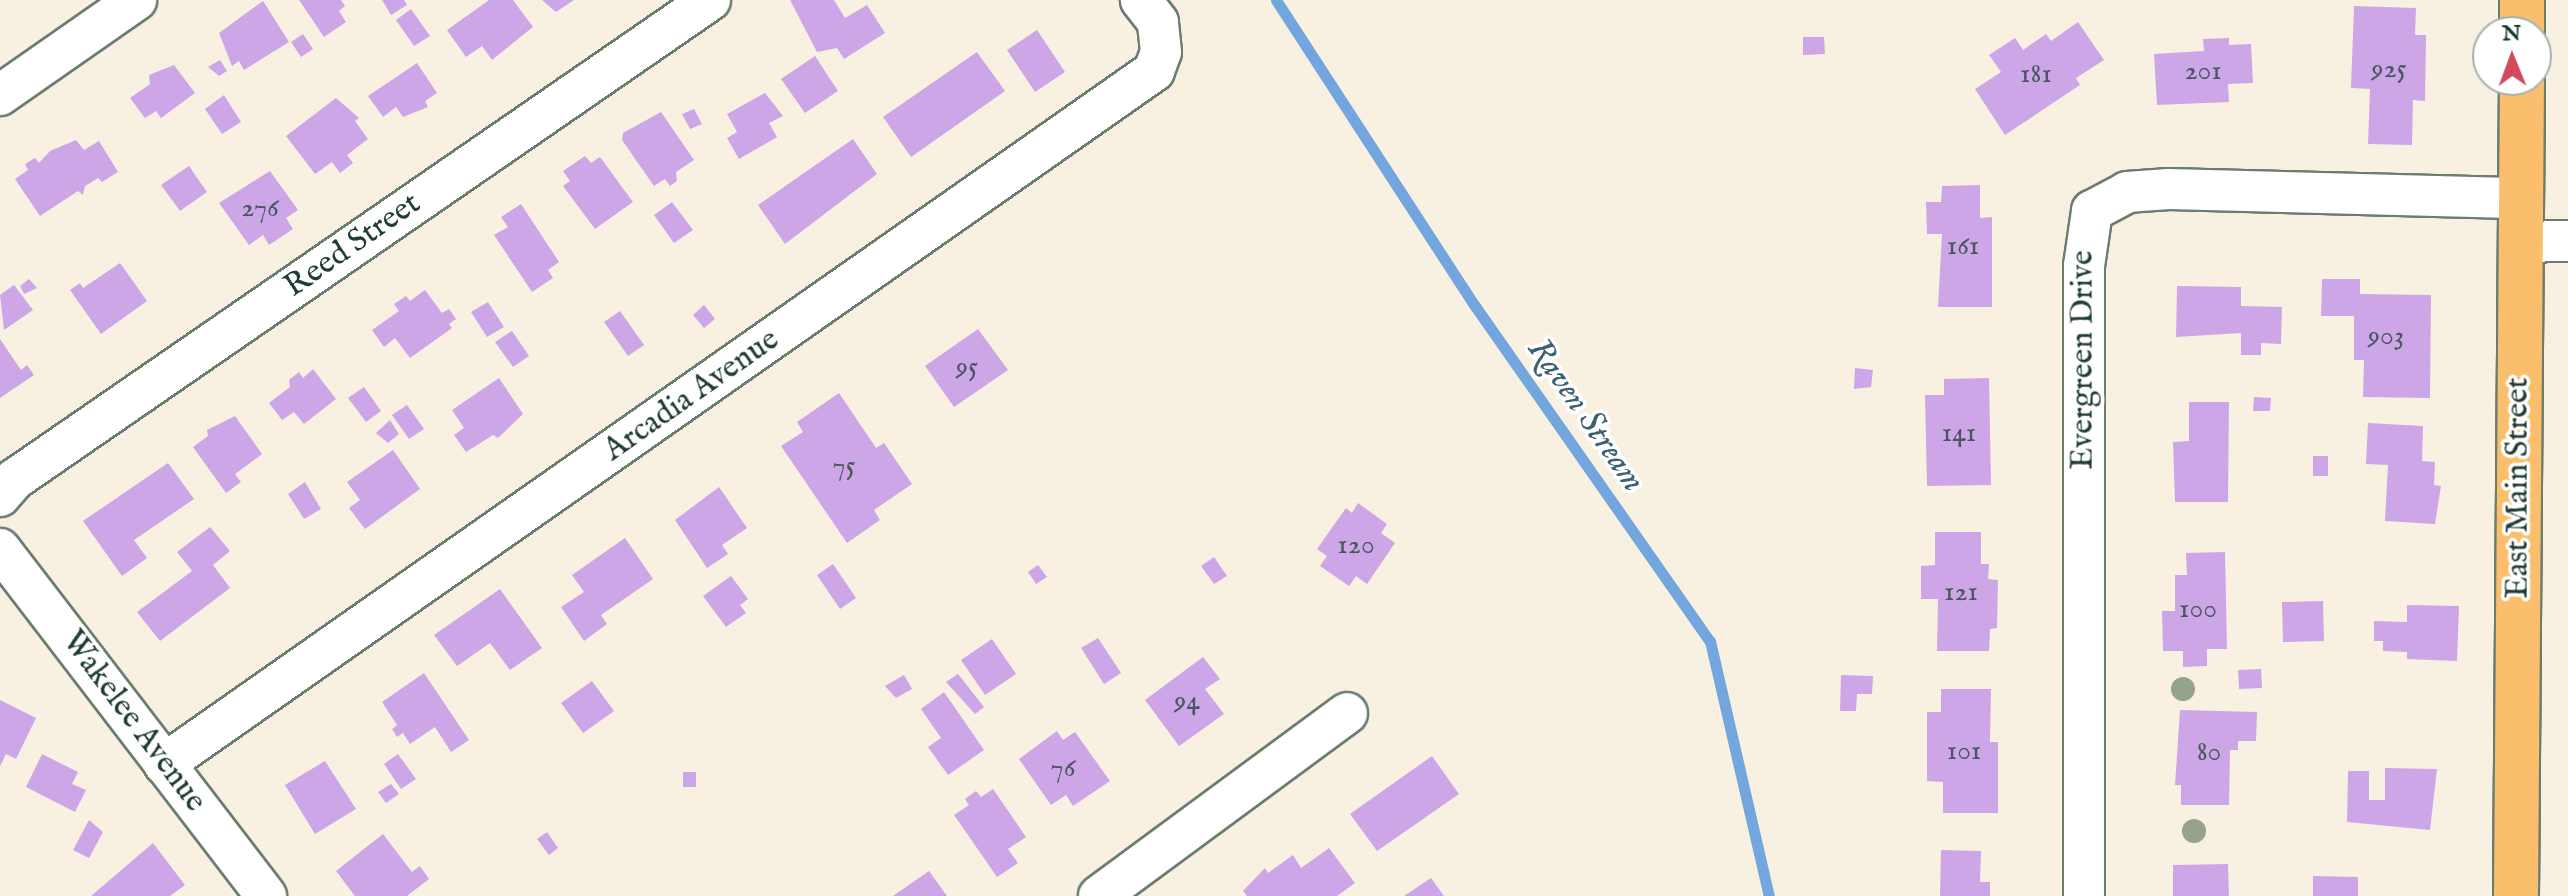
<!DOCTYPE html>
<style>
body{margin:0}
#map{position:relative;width:2568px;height:896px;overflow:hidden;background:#f8f1e2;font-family:"IM FELL English",serif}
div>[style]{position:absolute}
.stream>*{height:11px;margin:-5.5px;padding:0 5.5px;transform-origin:5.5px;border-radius:5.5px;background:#73a5de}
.building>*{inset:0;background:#cca6e6}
.roads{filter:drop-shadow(2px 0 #6b7c71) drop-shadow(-2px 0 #6b7c71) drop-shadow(0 2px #6b7c71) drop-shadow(0 -2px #6b7c71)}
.minor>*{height:40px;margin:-20px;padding:0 20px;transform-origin:20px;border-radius:20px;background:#fff}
.major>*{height:44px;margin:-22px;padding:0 22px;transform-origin:22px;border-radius:22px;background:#fabe6d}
.trees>*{width:24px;height:24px;margin:-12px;border-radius:50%;background:#95a38d}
span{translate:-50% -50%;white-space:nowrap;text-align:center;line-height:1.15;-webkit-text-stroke:7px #fff;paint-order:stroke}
.number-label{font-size:28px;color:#4a5760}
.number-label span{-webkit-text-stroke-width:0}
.street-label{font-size:32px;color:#1f3d34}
.water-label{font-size:34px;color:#3c6170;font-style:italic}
.north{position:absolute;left:2472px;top:16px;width:80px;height:80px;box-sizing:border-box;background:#fff;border:2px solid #a5b1ae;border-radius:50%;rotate:359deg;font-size:22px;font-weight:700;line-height:32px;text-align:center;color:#1f3d34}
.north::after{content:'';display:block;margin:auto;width:28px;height:36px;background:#d1495b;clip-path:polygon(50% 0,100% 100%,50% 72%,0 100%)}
</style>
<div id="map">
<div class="stream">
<div style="left:1276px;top:0;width:365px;rotate:57deg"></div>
<div style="left:1475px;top:306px;width:409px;rotate:55deg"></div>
<div style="left:1710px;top:641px;width:262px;rotate:77deg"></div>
</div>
<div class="building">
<div style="clip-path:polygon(299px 0,341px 0,345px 6px,339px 11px,346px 22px,324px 37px)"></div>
<div style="clip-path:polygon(382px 0,404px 0,407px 5px,391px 15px)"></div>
<div style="clip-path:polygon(489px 0,513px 0,533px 27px,492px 60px,482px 46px,466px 57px,447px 30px)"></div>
<div style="clip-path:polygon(542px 0,574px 0,556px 12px)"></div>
<div style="clip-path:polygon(790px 0,834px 0,845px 18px,867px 5px,885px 33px,844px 59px,837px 48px,817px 52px)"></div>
<div style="clip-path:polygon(263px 1px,289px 42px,244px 70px,239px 61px,232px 66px,219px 33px)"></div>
<div style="clip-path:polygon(2354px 6px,2416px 8px,2415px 35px,2426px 35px,2425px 101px,2413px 100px,2412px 145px,2368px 144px,2370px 89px,2351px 88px)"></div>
<div style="clip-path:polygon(411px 9px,430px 36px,414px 46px,396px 20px)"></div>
<div style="clip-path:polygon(2078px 22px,2104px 60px,2076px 78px,2080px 85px,2005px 135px,1975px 89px,2001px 72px,1989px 55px,2015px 38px,2023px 50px,2046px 34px,2051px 41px)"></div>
<div style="clip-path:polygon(1037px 30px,1065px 72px,1035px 92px,1007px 50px)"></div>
<div style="clip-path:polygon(303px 34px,313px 49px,301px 57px,291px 42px)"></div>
<div style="clip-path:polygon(1803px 37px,1824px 37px,1825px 54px,1803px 55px)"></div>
<div style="clip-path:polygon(2229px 38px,2229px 45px,2251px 44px,2253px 83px,2228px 84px,2229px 102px,2157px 105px,2154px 54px,2204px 51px,2203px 39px)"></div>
<div style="clip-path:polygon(977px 52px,1005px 91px,911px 157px,883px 117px)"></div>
<div style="clip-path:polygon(815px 56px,838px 91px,805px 113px,781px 79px)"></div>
<div style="clip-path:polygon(220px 60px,227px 71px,219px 76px,208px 67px)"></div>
<div style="clip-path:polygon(417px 63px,437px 93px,425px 101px,428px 107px,403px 117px,396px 107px,383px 117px,368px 96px)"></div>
<div style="clip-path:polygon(174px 65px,195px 93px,161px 118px,156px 111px,145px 118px,130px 98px,150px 84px,149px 75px)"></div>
<div style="clip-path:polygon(765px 93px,783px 116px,769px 123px,777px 137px,739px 159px,727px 138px,737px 132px,727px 114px)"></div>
<div style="clip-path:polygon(224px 95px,241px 122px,222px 134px,205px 109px)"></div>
<div style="clip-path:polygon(336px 98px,359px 118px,355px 121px,368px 139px,347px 155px,353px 163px,340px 173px,332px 162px,315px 174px,286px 136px)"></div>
<div style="clip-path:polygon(694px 109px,702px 124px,690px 129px,682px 114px)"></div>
<div style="clip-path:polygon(661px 112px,694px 160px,676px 172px,677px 181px,670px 186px,665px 179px,654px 186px,622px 140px,623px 133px)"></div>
<div style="clip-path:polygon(853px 139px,877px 174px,785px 244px,758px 205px)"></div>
<div style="clip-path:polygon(76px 140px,84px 150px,99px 141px,118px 172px,102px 182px,98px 178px,85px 186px,83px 195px,78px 191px,40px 216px,15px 179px,28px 170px,25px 164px,35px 158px,39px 163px,50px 151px)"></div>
<div style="clip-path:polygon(585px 156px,591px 163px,600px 157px,633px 202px,595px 229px,563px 186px,570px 181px,563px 171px)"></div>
<div style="clip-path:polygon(189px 166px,207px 192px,180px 211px,161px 185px)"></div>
<div style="clip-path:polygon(270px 171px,298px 210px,286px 218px,293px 229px,269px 245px,263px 235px,249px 245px,219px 203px)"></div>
<div style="clip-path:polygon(1980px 185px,1980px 218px,1992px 217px,1992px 307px,1938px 307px,1942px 234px,1927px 234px,1926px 202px,1941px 202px,1942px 186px)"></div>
<div style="clip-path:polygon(672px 202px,693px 230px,674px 243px,654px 215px)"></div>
<div style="clip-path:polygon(521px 204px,559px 262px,548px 270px,553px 278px,532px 292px,494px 235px,508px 227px,501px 217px)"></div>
<div style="clip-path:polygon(120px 263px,147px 301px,101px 334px,70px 290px,80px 283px,83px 288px)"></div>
<div style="clip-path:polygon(29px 279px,37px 288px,24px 294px,20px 286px)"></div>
<div style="clip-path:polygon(2322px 279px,2360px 279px,2360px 294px,2431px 295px,2430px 398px,2363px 397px,2364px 360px,2354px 360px,2354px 316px,2321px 316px)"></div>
<div style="clip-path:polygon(14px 285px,33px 310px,4px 330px,0 295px)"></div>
<div style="clip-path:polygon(2177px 286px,2241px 287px,2241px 306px,2282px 307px,2281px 344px,2261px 343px,2261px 355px,2241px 355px,2241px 333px,2176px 337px)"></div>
<div style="clip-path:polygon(425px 290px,442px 313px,449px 309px,456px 319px,449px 324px,452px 328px,410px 358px,395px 338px,384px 347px,372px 330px,399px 311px,394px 304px,406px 296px,410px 301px)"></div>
<div style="clip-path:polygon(488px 302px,504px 327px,487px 337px,471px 312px)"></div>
<div style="clip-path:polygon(704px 305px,715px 319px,704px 328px,693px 315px)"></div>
<div style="clip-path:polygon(620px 311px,644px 345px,628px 356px,604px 322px)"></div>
<div style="clip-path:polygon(978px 329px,1008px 370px,954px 407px,925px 366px)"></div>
<div style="clip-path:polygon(512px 331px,529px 356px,513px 367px,495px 342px)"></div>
<div style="clip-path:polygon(0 339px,21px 370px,27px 365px,34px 375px,0 398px)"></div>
<div style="clip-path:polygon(1855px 368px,1873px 370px,1871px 387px,1854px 389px)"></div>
<div style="clip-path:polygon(313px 369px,336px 399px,304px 424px,294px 412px,282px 420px,269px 403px,290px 387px,289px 380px,299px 372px,303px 378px)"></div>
<div style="clip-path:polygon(499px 378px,523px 414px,498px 438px,493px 435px,466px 452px,454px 435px,464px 428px,452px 410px)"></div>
<div style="clip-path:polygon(1989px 378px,1991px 485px,1927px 486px,1925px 395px,1944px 395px,1944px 379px)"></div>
<div style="clip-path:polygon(364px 387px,381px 411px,366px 422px,348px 398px)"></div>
<div style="clip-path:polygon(839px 393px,876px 448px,884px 443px,912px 484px,874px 510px,880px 520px,847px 543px,781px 446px,803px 432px,797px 422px)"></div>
<div style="clip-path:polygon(2254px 397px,2271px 398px,2270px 411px,2253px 411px)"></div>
<div style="clip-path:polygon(2189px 402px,2229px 402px,2228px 502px,2175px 502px,2173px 442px,2189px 441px)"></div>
<div style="clip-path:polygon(407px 405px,424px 429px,409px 439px,392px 415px)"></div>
<div style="clip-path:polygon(235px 416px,262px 454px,235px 474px,241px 482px,226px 493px,193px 447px,208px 436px,207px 430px)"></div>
<div style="clip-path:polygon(390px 420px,399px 434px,388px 443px,376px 433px)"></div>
<div style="clip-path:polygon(2368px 423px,2423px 426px,2422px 461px,2435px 462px,2434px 485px,2441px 486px,2435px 524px,2385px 521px,2388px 465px,2366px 464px)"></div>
<div style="clip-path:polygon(393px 450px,420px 489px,365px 529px,349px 508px,360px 500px,347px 482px)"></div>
<div style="clip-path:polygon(2313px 456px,2328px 456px,2328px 476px,2313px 476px)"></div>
<div style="clip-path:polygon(168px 463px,194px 499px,134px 540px,147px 558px,122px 576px,83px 521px)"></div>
<div style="clip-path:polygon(305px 482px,321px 509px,304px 519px,288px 494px)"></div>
<div style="clip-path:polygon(719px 487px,747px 528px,722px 545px,728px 554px,707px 568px,675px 520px)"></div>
<div style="clip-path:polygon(1358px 503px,1387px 524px,1381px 533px,1395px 543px,1367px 584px,1356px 576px,1349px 586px,1320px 566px,1327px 556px,1317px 549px,1346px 508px,1352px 513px)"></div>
<div style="clip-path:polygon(210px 527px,230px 551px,213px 565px,230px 588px,160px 641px,137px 612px,192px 571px,177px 552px)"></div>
<div style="clip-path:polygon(1935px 532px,1981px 532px,1981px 564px,1989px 564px,1988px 579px,1998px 580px,1997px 628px,1990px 629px,1989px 651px,1937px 651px,1938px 599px,1921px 599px,1921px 566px,1935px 565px)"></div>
<div style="clip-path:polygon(625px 538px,653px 579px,601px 615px,607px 624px,584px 641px,561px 607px,584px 592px,572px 575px)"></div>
<div style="clip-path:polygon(2225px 552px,2227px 649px,2207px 649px,2207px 666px,2183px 667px,2183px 651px,2163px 651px,2162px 611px,2175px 611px,2175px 575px,2187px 575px,2186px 553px)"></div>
<div style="clip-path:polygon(1214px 557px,1227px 576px,1214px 584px,1201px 566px)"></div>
<div style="clip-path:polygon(833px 564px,856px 598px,840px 609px,817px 575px)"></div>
<div style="clip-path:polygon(1038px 565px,1047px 577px,1036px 584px,1028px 572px)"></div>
<div style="clip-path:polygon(731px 576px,748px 599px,740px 605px,746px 613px,726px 627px,703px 596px)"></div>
<div style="clip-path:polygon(500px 589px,542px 648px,510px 670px,490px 643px,457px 666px,434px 635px)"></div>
<div style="clip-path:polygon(2323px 601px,2324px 641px,2283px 642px,2282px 602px)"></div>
<div style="clip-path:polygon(2407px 605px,2459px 606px,2457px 661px,2407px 659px,2407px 652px,2383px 651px,2383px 641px,2374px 641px,2374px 621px,2407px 622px)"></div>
<div style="clip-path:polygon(1098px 638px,1121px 673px,1104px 684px,1081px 648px)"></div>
<div style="clip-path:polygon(992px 639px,1016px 674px,985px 695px,961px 660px)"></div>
<div style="clip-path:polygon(1203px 657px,1220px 679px,1205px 689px,1224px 714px,1179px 746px,1145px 700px)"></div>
<div style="clip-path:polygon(2261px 669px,2262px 688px,2239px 689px,2238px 670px)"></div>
<div style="clip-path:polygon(424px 673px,469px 740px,451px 752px,435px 727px,410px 744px,403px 733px,397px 737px,392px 729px,397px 725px,382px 702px)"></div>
<div style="clip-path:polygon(958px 674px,984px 707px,975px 714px,946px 682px)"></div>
<div style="clip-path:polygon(904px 675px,912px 689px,896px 698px,885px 686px)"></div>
<div style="clip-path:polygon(1841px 675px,1873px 676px,1872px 694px,1857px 694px,1856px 711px,1840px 711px)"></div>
<div style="clip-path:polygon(592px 681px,614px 711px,583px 733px,561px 703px)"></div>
<div style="clip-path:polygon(1941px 689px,1991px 689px,1990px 742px,1998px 742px,1998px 813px,1943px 813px,1943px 782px,1927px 781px,1927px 712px,1941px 712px)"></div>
<div style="clip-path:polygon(944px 692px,984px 750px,948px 775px,928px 747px,941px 738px,921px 709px)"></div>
<div style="clip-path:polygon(0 700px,36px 718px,16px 759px,6px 754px,0 766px)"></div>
<div style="clip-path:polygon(2180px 710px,2257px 712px,2256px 741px,2238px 741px,2238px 750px,2230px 750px,2229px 805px,2181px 805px,2181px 785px,2175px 785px)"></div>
<div style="clip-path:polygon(1057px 731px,1063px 740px,1075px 732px,1110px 781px,1073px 806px,1066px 795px,1051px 805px,1019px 759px)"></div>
<div style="clip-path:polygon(42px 754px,78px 772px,72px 784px,86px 790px,75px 812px,26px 787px)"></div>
<div style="clip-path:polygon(398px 754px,416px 779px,401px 789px,384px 764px)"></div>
<div style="clip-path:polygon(1432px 756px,1459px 794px,1377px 851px,1350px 814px)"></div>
<div style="clip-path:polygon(325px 761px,356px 809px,315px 834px,285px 785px)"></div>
<div style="clip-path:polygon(2385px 768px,2437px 769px,2430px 830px,2347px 822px,2348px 771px,2369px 771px,2369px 800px,2385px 800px)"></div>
<div style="clip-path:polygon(683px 772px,696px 772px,696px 787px,683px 787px)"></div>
<div style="clip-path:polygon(391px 784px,399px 794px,386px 803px,378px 792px)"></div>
<div style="clip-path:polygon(993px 789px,1026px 837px,1008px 849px,1018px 863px,997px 877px,954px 815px,969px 805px,965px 799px,976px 791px,981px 797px)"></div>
<div style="clip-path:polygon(89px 820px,103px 832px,89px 858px,73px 850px)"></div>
<div style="clip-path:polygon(547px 832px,558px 848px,549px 855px,537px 839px)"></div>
<div style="clip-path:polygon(383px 834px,412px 872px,420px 866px,429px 879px,407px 896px,355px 896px,336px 871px)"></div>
<div style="clip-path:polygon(153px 843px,185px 885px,170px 896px,91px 896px)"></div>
<div style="clip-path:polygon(1329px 848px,1355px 883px,1337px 896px,1247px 896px,1243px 891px,1265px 868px,1268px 873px,1293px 855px,1301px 868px)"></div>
<div style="clip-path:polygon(1941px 850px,1981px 851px,1980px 882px,1990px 882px,1990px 896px,1940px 896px)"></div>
<div style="clip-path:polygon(2228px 864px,2229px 896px,2173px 896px,2173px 865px)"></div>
<div style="clip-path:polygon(929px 871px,947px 896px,893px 896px)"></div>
<div style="clip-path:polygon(2313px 876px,2358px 877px,2358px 896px,2313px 896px)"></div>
<div style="clip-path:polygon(1431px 878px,1444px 896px,1404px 896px)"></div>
</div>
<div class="roads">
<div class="minor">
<div style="left:0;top:95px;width:166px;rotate:-34.9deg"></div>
<div style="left:2521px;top:242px;width:47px;rotate:-1.2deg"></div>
<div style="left:0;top:496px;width:23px;rotate:-49deg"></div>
<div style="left:15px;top:479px;width:844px;rotate:-34.57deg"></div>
<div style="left:0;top:549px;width:437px;rotate:52.5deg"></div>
<div style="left:164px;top:764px;width:1208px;rotate:-34.99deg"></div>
<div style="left:1154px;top:71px;width:20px;rotate:-70deg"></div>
<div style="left:1161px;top:52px;width:30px;rotate:-96deg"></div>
<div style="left:1158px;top:22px;width:28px;rotate:-128deg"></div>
<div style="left:1099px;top:896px;width:308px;rotate:-36.4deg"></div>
<div style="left:2084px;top:896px;width:630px;rotate:-90deg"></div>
<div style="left:2084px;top:266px;width:56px;rotate:-81.7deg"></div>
<div style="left:2092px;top:211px;width:40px;rotate:-28deg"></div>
<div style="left:2127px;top:192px;width:42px;rotate:-4.1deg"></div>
<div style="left:2169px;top:189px;width:352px;rotate:1.5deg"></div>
</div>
<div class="major">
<div style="left:2522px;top:32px;width:32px;rotate:-90deg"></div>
<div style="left:2516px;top:896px;width:816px;rotate:-89.58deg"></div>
</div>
</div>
<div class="trees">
<div style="left:2183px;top:689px"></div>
<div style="left:2194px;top:831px"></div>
</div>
<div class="number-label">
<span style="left:2389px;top:70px">925</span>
<span style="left:2203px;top:72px">201</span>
<span style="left:2036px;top:75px">181</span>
<span style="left:260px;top:209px">276</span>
<span style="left:1963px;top:247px">161</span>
<span style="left:2386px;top:337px">903</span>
<span style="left:967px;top:368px">95</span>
<span style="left:1959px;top:434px">141</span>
<span style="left:844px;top:467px">75</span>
<span style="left:1356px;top:546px">120</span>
<span style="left:1961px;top:593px">121</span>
<span style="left:2198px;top:610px">100</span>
<span style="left:1187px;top:702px">94</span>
<span style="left:1964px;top:752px">101</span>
<span style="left:2209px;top:753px">80</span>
<span style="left:1063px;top:769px">76</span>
</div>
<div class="street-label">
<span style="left:353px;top:246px;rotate:-35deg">Reed Street</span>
<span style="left:2084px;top:360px;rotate:-90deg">Evergreen Drive</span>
<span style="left:692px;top:396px;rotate:-35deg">Arcadia Avenue</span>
<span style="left:2519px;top:488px;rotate:-90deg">East Main Street</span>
<span style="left:133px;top:722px;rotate:53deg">Wakelee Avenue</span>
</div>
<div class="water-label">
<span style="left:1586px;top:415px;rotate:55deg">Raven Stream</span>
</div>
<div class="north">N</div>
</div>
